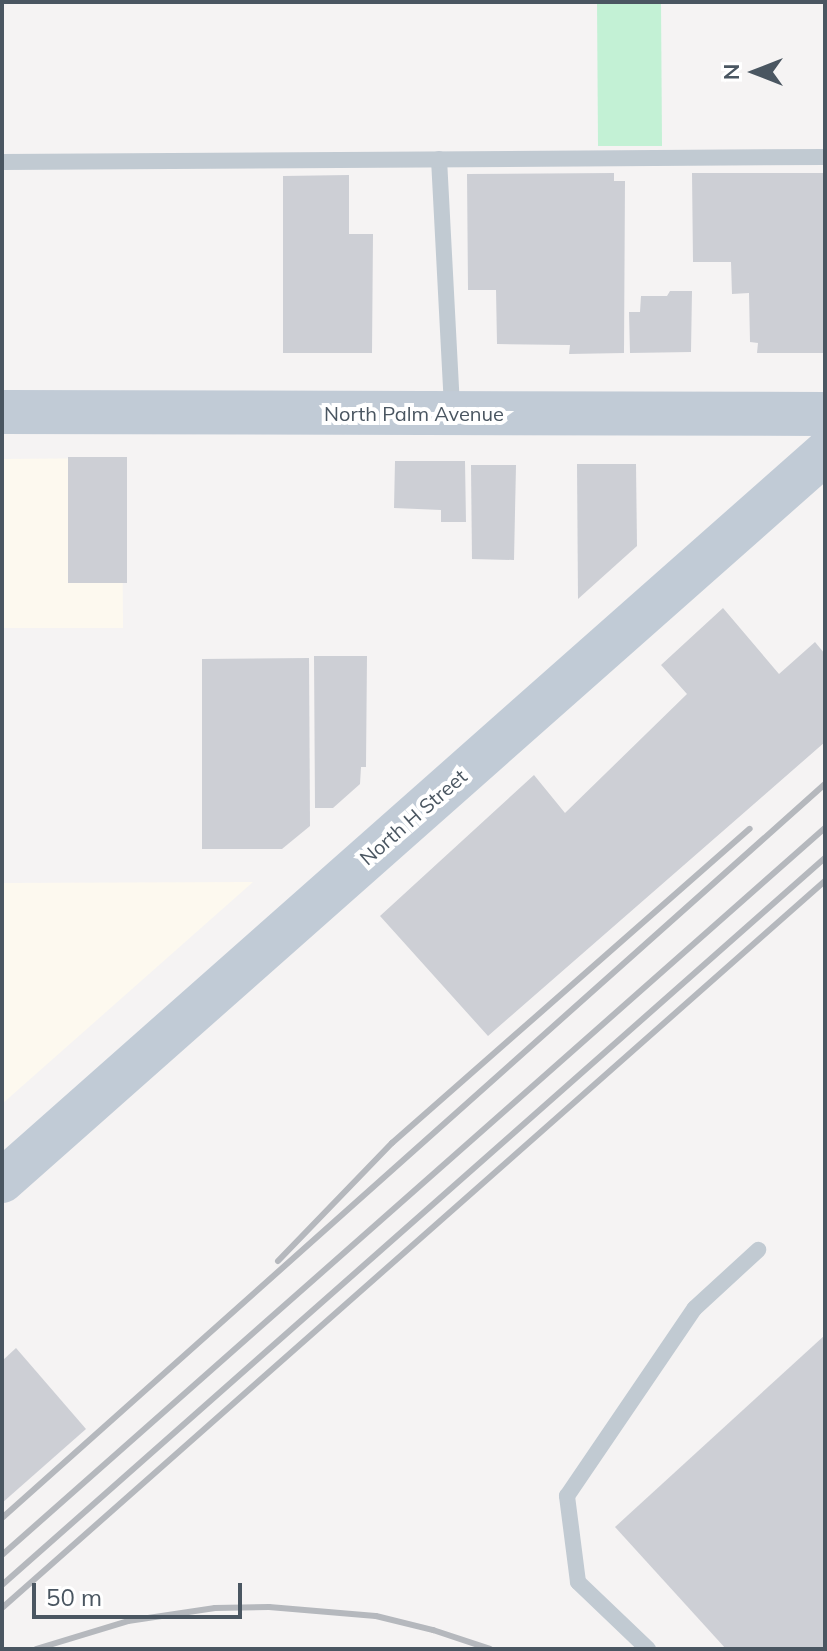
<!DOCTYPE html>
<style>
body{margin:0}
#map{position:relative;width:827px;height:1651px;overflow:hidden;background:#f5f3f3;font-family:Mulish,sans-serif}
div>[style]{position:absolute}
.commercial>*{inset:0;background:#fdf9ef}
.green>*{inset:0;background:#c3f1d5}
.building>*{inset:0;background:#cdcfd5}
.service>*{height:16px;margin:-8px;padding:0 8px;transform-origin:8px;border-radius:8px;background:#c1cad2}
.secondary>*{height:44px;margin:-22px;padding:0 22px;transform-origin:22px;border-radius:22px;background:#c1cbd6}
.rail>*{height:6px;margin:-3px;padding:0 3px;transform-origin:3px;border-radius:3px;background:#b5b8bd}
span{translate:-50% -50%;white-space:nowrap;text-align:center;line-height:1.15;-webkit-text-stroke:8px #fff;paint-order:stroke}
.street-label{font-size:20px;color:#4a5661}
.frame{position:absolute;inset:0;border:4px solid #4a5661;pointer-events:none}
.north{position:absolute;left:715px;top:32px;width:80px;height:80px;-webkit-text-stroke:6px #fff;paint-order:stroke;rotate:270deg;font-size:22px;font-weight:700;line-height:32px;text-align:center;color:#4a5661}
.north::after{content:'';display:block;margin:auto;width:28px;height:36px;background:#4a5661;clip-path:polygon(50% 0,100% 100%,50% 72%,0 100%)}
.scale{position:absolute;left:32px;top:1583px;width:210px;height:36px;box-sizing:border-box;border:4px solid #4a5661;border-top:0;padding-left:10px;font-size:24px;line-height:28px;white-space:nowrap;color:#4a5661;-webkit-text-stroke:6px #fff;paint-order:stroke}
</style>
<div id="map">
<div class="commercial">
<div style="clip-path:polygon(122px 458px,123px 628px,2px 628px,2px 459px)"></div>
<div style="clip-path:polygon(253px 882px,2px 1104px,2px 883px)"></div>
</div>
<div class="green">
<div style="clip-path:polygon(597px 2px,661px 2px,662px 146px,598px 146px)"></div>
</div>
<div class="building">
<div style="clip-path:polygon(614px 173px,614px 181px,625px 181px,624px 353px,569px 354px,570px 345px,497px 344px,496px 290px,468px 290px,467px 174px)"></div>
<div style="clip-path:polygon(692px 173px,825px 173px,825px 353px,757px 353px,758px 343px,750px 342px,749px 293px,732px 294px,731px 262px,693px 262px)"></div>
<div style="clip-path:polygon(349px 175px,349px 234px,373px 234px,372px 353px,283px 353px,283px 176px)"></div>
<div style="clip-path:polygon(670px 291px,692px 291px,691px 352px,630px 353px,629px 312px,640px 312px,641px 296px,667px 296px)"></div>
<div style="clip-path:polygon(68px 457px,127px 457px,127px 583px,68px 583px)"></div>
<div style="clip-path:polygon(395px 461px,465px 461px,466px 522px,441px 522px,441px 510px,394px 508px)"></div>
<div style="clip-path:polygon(577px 464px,636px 464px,637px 546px,578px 599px)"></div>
<div style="clip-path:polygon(471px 465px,516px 465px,514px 560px,472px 559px)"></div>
<div style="clip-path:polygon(723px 608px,779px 674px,815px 642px,825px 654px,825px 742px,488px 1036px,380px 916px,534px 775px,565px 813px,687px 694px,661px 665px)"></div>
<div style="clip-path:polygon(314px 656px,367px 656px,366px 767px,361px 767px,360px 784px,333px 808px,315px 808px)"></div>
<div style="clip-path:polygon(309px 658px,310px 826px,282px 849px,202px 849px,202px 659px)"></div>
<div style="clip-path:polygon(825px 1335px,825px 1649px,726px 1649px,615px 1527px)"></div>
<div style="clip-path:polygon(16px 1348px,86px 1429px,2px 1503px,2px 1361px)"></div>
</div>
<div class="service">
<div style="left:439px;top:159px;width:252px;rotate:87deg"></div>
<div style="left:2px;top:162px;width:823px;rotate:-0.35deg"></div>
<div style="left:648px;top:1649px;width:97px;rotate:-136.3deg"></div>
<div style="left:578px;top:1582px;width:87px;rotate:-97.3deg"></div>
<div style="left:567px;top:1496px;width:227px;rotate:-55.8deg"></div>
<div style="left:695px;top:1308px;width:86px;rotate:-42.6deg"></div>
</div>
<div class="secondary">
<div style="left:2px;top:412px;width:823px;rotate:0.14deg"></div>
<div style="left:2px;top:1181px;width:1099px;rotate:-41.49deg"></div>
</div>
<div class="rail">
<div style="left:278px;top:1261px;width:164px;rotate:-46deg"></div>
<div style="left:392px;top:1143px;width:476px;rotate:-41.3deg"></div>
<div style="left:2px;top:1518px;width:1103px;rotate:-41.73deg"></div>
<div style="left:2px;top:1555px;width:1098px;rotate:-41.46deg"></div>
<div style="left:2px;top:1585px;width:1098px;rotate:-41.46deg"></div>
<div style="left:2px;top:1608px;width:1098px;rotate:-41.46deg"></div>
<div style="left:36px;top:1649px;width:96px;rotate:-16.9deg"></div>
<div style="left:128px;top:1621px;width:88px;rotate:-8.5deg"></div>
<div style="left:215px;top:1608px;width:54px;rotate:-1.1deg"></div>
<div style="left:269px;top:1607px;width:107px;rotate:4.8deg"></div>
<div style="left:376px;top:1616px;width:59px;rotate:13.8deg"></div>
<div style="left:433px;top:1630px;width:60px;rotate:18.4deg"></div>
</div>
<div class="street-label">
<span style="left:414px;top:413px">North Palm Avenue</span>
<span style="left:413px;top:817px;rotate:-41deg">North H Street</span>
</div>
<div class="frame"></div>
<div class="north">N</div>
<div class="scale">50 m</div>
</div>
